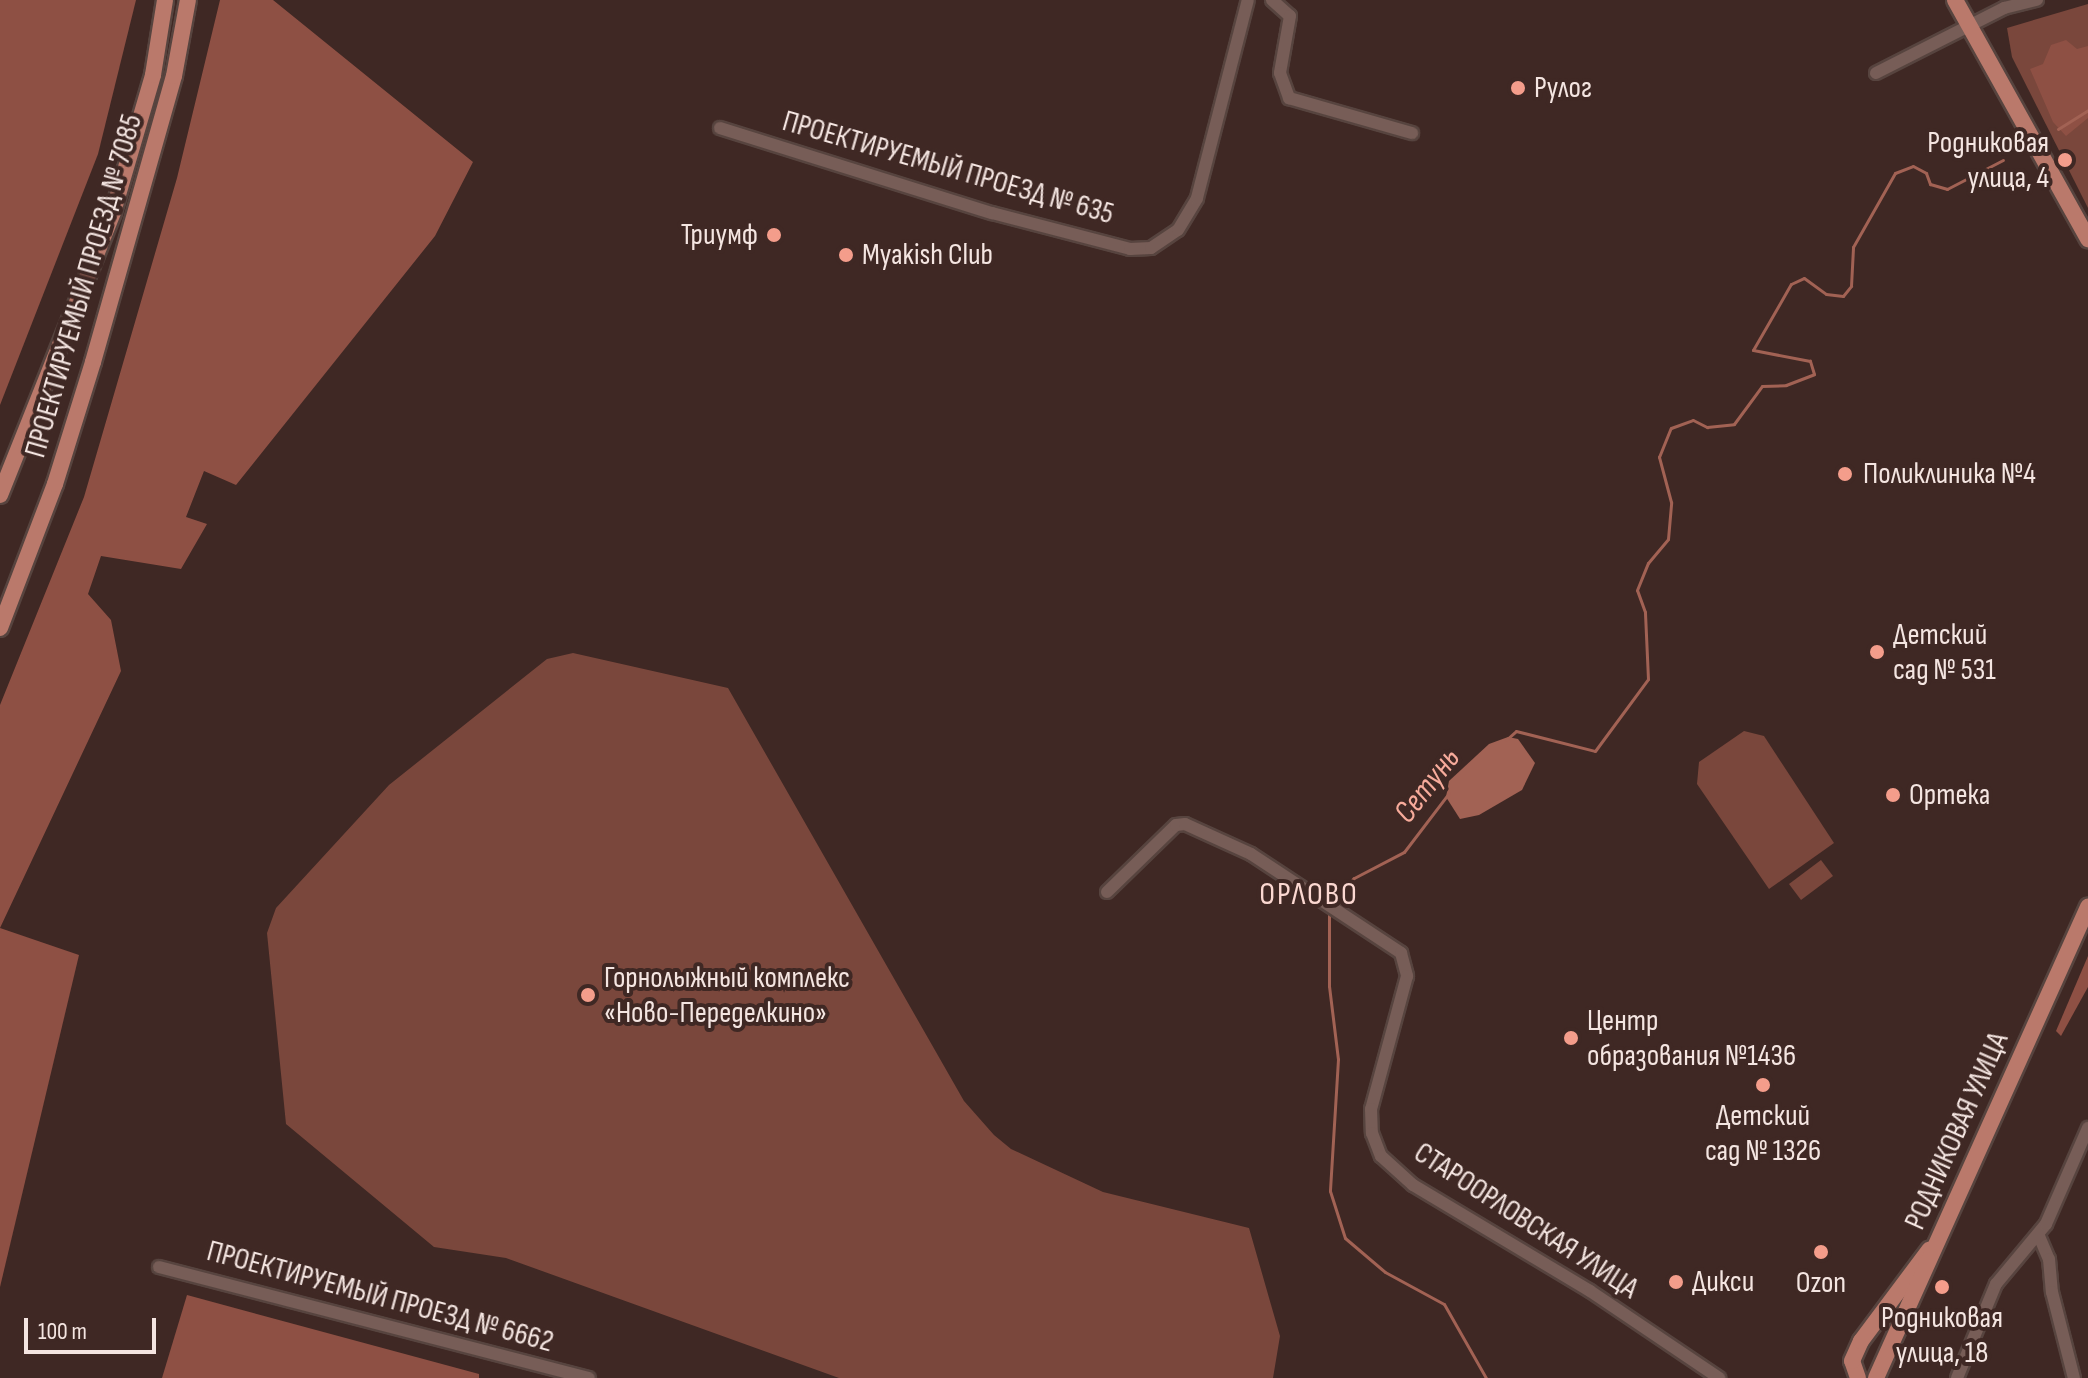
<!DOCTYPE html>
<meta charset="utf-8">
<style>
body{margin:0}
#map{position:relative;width:2088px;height:1378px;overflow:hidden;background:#3f2824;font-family:"Sofia Sans Condensed",sans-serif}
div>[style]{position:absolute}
.green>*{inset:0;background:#7a473c}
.forest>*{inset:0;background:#8e5044}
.water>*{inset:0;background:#a26254}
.stream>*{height:3px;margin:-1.5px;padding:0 1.5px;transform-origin:1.5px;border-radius:1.5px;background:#a26254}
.roads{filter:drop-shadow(2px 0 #57443f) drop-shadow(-2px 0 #57443f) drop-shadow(0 2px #57443f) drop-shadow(0 -2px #57443f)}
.minor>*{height:12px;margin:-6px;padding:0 6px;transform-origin:6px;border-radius:6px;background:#775d57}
.major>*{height:16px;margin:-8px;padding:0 8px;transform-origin:8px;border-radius:8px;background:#ba796b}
.dots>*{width:22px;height:22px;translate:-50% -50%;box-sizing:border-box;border:4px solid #3f2824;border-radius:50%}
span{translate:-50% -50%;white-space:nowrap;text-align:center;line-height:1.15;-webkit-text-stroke:8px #3f2824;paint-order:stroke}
.poi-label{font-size:30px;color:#f4e5e1}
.left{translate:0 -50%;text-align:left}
.right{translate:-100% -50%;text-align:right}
.street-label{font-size:30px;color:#f4e5e1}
.water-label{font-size:32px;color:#f7ab9b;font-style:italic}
.neighbourhood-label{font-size:32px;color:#fbd8d1;letter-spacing:2px}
.scale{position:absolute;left:24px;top:1318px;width:132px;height:36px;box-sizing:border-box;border:4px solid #f4e5e1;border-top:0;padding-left:10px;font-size:24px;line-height:28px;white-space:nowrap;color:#f4e5e1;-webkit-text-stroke:6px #3f2824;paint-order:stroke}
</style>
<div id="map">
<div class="green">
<div style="clip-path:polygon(2088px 4px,2088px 208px,2012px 57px,2007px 28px)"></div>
<div style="clip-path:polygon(573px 653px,728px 688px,964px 1101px,994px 1135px,1011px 1149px,1103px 1192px,1249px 1228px,1280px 1336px,1273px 1378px,839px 1378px,506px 1258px,434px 1247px,286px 1124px,267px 933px,276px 908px,389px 785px,547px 659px)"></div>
<div style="clip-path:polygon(1744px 731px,1764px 736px,1834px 843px,1769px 889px,1697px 784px,1699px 762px)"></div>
<div style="clip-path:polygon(1821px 860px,1833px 876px,1801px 900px,1789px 884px)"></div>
</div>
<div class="forest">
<div style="clip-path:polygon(0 0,136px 0,98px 154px,0 405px)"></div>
<div style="clip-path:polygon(220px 0,273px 0,473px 162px,435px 236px,236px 485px,204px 471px,186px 517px,207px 524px,181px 569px,101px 556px,88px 594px,111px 620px,121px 671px,0 928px,0 705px,84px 497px,177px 178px)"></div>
<div style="clip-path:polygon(2066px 40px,2077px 49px,2088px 46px,2088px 118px,2066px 136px,2053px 122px,2030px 69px,2043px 64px,2051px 45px)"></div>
<div style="clip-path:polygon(0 928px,79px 955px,0 1287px)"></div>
<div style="clip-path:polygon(2088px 956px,2088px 987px,2061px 1036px,2056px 1031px)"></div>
<div style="clip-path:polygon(187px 1295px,479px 1374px,479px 1378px,162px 1378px)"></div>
</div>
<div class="water">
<div style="clip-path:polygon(1508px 737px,1518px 739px,1535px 763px,1522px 790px,1479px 815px,1460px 819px,1446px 797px,1449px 781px,1489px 744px)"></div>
</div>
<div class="stream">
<div style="left:2058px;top:129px;width:36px;rotate:-32deg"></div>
<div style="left:1506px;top:740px;width:13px;rotate:-42deg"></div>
<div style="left:1516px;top:731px;width:81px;rotate:14.2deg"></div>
<div style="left:1595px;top:751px;width:89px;rotate:-53.6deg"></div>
<div style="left:1648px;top:679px;width:67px;rotate:-92.6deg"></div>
<div style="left:1645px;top:612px;width:23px;rotate:-110deg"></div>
<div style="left:1637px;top:590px;width:29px;rotate:-68deg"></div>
<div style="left:1648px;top:563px;width:31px;rotate:-50deg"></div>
<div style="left:1668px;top:539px;width:37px;rotate:-85deg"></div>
<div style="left:1671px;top:502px;width:47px;rotate:-104.9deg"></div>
<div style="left:1659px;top:457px;width:31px;rotate:-68deg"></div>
<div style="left:1671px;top:428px;width:23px;rotate:-20deg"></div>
<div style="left:1693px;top:420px;width:16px;rotate:27deg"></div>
<div style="left:1707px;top:427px;width:27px;rotate:-6deg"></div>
<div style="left:1734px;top:424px;width:47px;rotate:-53.6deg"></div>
<div style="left:1762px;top:386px;width:24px;rotate:-2deg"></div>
<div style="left:1786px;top:385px;width:30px;rotate:-21deg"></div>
<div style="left:1814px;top:374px;width:14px;rotate:-107deg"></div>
<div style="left:1810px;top:361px;width:58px;rotate:-169.1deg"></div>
<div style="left:1753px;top:350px;width:76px;rotate:-60.1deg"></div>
<div style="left:1791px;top:284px;width:14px;rotate:-25deg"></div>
<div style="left:1804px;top:278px;width:27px;rotate:36deg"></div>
<div style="left:1826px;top:294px;width:17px;rotate:7deg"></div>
<div style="left:1843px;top:296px;width:13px;rotate:-51deg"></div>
<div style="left:1851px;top:286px;width:39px;rotate:-87deg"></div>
<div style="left:1853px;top:247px;width:85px;rotate:-60.4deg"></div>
<div style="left:1895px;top:173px;width:19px;rotate:-21deg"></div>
<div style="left:1913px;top:166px;width:15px;rotate:28deg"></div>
<div style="left:1926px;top:173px;width:12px;rotate:70deg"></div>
<div style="left:1930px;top:184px;width:18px;rotate:16deg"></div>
<div style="left:1947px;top:189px;width:63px;rotate:-27.4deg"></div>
<div style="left:1332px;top:903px;width:33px;rotate:-49deg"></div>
<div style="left:1354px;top:878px;width:56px;rotate:-27.5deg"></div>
<div style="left:1404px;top:852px;width:74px;rotate:-52.7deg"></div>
<div style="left:1329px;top:910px;width:76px;rotate:90deg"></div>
<div style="left:1329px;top:986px;width:74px;rotate:83deg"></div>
<div style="left:1338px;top:1059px;width:132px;rotate:93.5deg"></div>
<div style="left:1330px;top:1191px;width:49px;rotate:72.3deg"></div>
<div style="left:1345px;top:1238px;width:52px;rotate:40.4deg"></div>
<div style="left:1385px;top:1272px;width:67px;rotate:28.5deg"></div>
<div style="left:1444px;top:1304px;width:85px;rotate:60.4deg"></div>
</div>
<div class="roads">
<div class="minor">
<div style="left:1272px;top:0;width:24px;rotate:42deg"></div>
<div style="left:1290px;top:16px;width:58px;rotate:100deg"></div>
<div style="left:1280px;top:73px;width:27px;rotate:70deg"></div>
<div style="left:1289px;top:98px;width:128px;rotate:15.9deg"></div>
<div style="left:1876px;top:73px;width:144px;rotate:-26.9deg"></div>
<div style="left:2004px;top:8px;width:34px;rotate:-14deg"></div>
<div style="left:720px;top:128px;width:285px;rotate:17.4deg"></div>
<div style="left:992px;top:213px;width:143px;rotate:14.6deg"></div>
<div style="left:1130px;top:249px;width:21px;rotate:-3deg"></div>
<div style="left:1151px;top:248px;width:32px;rotate:-34deg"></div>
<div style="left:1178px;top:230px;width:37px;rotate:-59deg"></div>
<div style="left:1197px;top:198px;width:204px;rotate:-75.6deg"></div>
<div style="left:1107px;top:892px;width:96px;rotate:-44.2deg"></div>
<div style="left:1176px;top:825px;width:9px;rotate:-6deg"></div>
<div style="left:1185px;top:824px;width:72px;rotate:24.4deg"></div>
<div style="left:1251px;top:854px;width:180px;rotate:33.4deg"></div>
<div style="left:1401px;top:953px;width:24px;rotate:75deg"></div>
<div style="left:1407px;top:976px;width:138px;rotate:105.1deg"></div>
<div style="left:1371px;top:1109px;width:24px;rotate:88deg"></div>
<div style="left:1372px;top:1133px;width:25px;rotate:69deg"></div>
<div style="left:1381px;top:1156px;width:43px;rotate:42.2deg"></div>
<div style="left:1413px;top:1185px;width:206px;rotate:30.9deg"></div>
<div style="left:1590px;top:1291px;width:156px;rotate:34deg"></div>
<div style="left:2039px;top:1236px;width:25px;rotate:67deg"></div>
<div style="left:2049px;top:1259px;width:33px;rotate:85deg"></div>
<div style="left:2052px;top:1292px;width:89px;rotate:75.7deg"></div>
<div style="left:159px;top:1267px;width:444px;rotate:14.5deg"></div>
<div style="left:1957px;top:1378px;width:102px;rotate:-67.5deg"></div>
<div style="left:1996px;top:1284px;width:78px;rotate:-50.2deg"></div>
<div style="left:2046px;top:1224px;width:105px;rotate:-66.4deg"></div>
</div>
<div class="major">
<div style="left:1955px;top:0;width:274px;rotate:60.9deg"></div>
<div style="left:0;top:495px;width:305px;rotate:-68.2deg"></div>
<div style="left:113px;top:212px;width:143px;rotate:-73.7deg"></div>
<div style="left:153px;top:75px;width:76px;rotate:-80.9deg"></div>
<div style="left:0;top:628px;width:154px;rotate:-69.1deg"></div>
<div style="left:55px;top:484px;width:128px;rotate:-72.7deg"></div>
<div style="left:93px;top:362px;width:297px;rotate:-74.2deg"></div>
<div style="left:174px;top:76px;width:77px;rotate:-79.6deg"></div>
<div style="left:1858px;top:1378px;width:18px;rotate:-109deg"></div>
<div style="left:1852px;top:1361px;width:22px;rotate:-66deg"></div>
<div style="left:1861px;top:1341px;width:114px;rotate:-53.2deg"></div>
<div style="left:1876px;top:1378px;width:517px;rotate:-65.77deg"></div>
</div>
</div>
<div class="dots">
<div style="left:1518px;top:88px;background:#f49d8b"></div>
<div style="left:2065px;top:160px;background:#f49d8b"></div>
<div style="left:774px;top:235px;background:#f49d8b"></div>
<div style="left:846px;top:255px;background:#f49d8b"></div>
<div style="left:1845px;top:474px;background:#f49d8b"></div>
<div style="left:1877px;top:652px;background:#f49d8b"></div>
<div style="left:1893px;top:795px;background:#f49d8b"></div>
<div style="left:588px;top:995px;background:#f49d8b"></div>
<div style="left:1571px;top:1038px;background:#f49d8b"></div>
<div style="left:1763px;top:1085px;background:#f49d8b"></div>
<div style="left:1821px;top:1252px;background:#f49d8b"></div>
<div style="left:1676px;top:1282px;background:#f49d8b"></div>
<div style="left:1942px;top:1287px;background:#f49d8b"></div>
</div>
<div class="poi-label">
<span class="left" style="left:1534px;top:88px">Рулог</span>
<span class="right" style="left:2049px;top:160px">Родниковая<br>улица, 4</span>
<span class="right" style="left:758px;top:235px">Триумф</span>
<span class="left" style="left:862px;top:255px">Myakish Club</span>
<span class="left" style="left:1863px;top:474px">Поликлиника №4</span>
<span class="left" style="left:1893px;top:652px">Детский<br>сад № 531</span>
<span class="left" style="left:1909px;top:795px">Ортека</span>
<span class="left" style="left:604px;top:995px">Горнолыжный комплекс<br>«Ново-Переделкино»</span>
<span class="left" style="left:1587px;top:1038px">Центр<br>образования №1436</span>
<span style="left:1763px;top:1133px">Детский<br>сад № 1326</span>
<span class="left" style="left:1692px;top:1282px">Дикси</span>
<span style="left:1821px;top:1283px">Ozon</span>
<span style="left:1942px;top:1335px">Родниковая<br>улица, 18</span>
</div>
<div class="street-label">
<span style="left:948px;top:168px;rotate:16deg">ПРОЕКТИРУЕМЫЙ ПРОЕЗД № 635</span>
<span style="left:84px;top:286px;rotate:-74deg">ПРОЕКТИРУЕМЫЙ ПРОЕЗД № 7085</span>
<span style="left:1957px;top:1131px;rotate:-66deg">РОДНИКОВАЯ УЛИЦА</span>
<span style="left:1526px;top:1221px;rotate:33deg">СТАРООРЛОВСКАЯ УЛИЦА</span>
<span style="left:380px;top:1297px;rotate:15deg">ПРОЕКТИРУЕМЫЙ ПРОЕЗД № 6662</span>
</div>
<div class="water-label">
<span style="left:1428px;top:786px;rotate:-52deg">Сетунь</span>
</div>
<div class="neighbourhood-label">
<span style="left:1309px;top:895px">ОРЛОВО</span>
</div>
<div class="scale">100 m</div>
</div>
